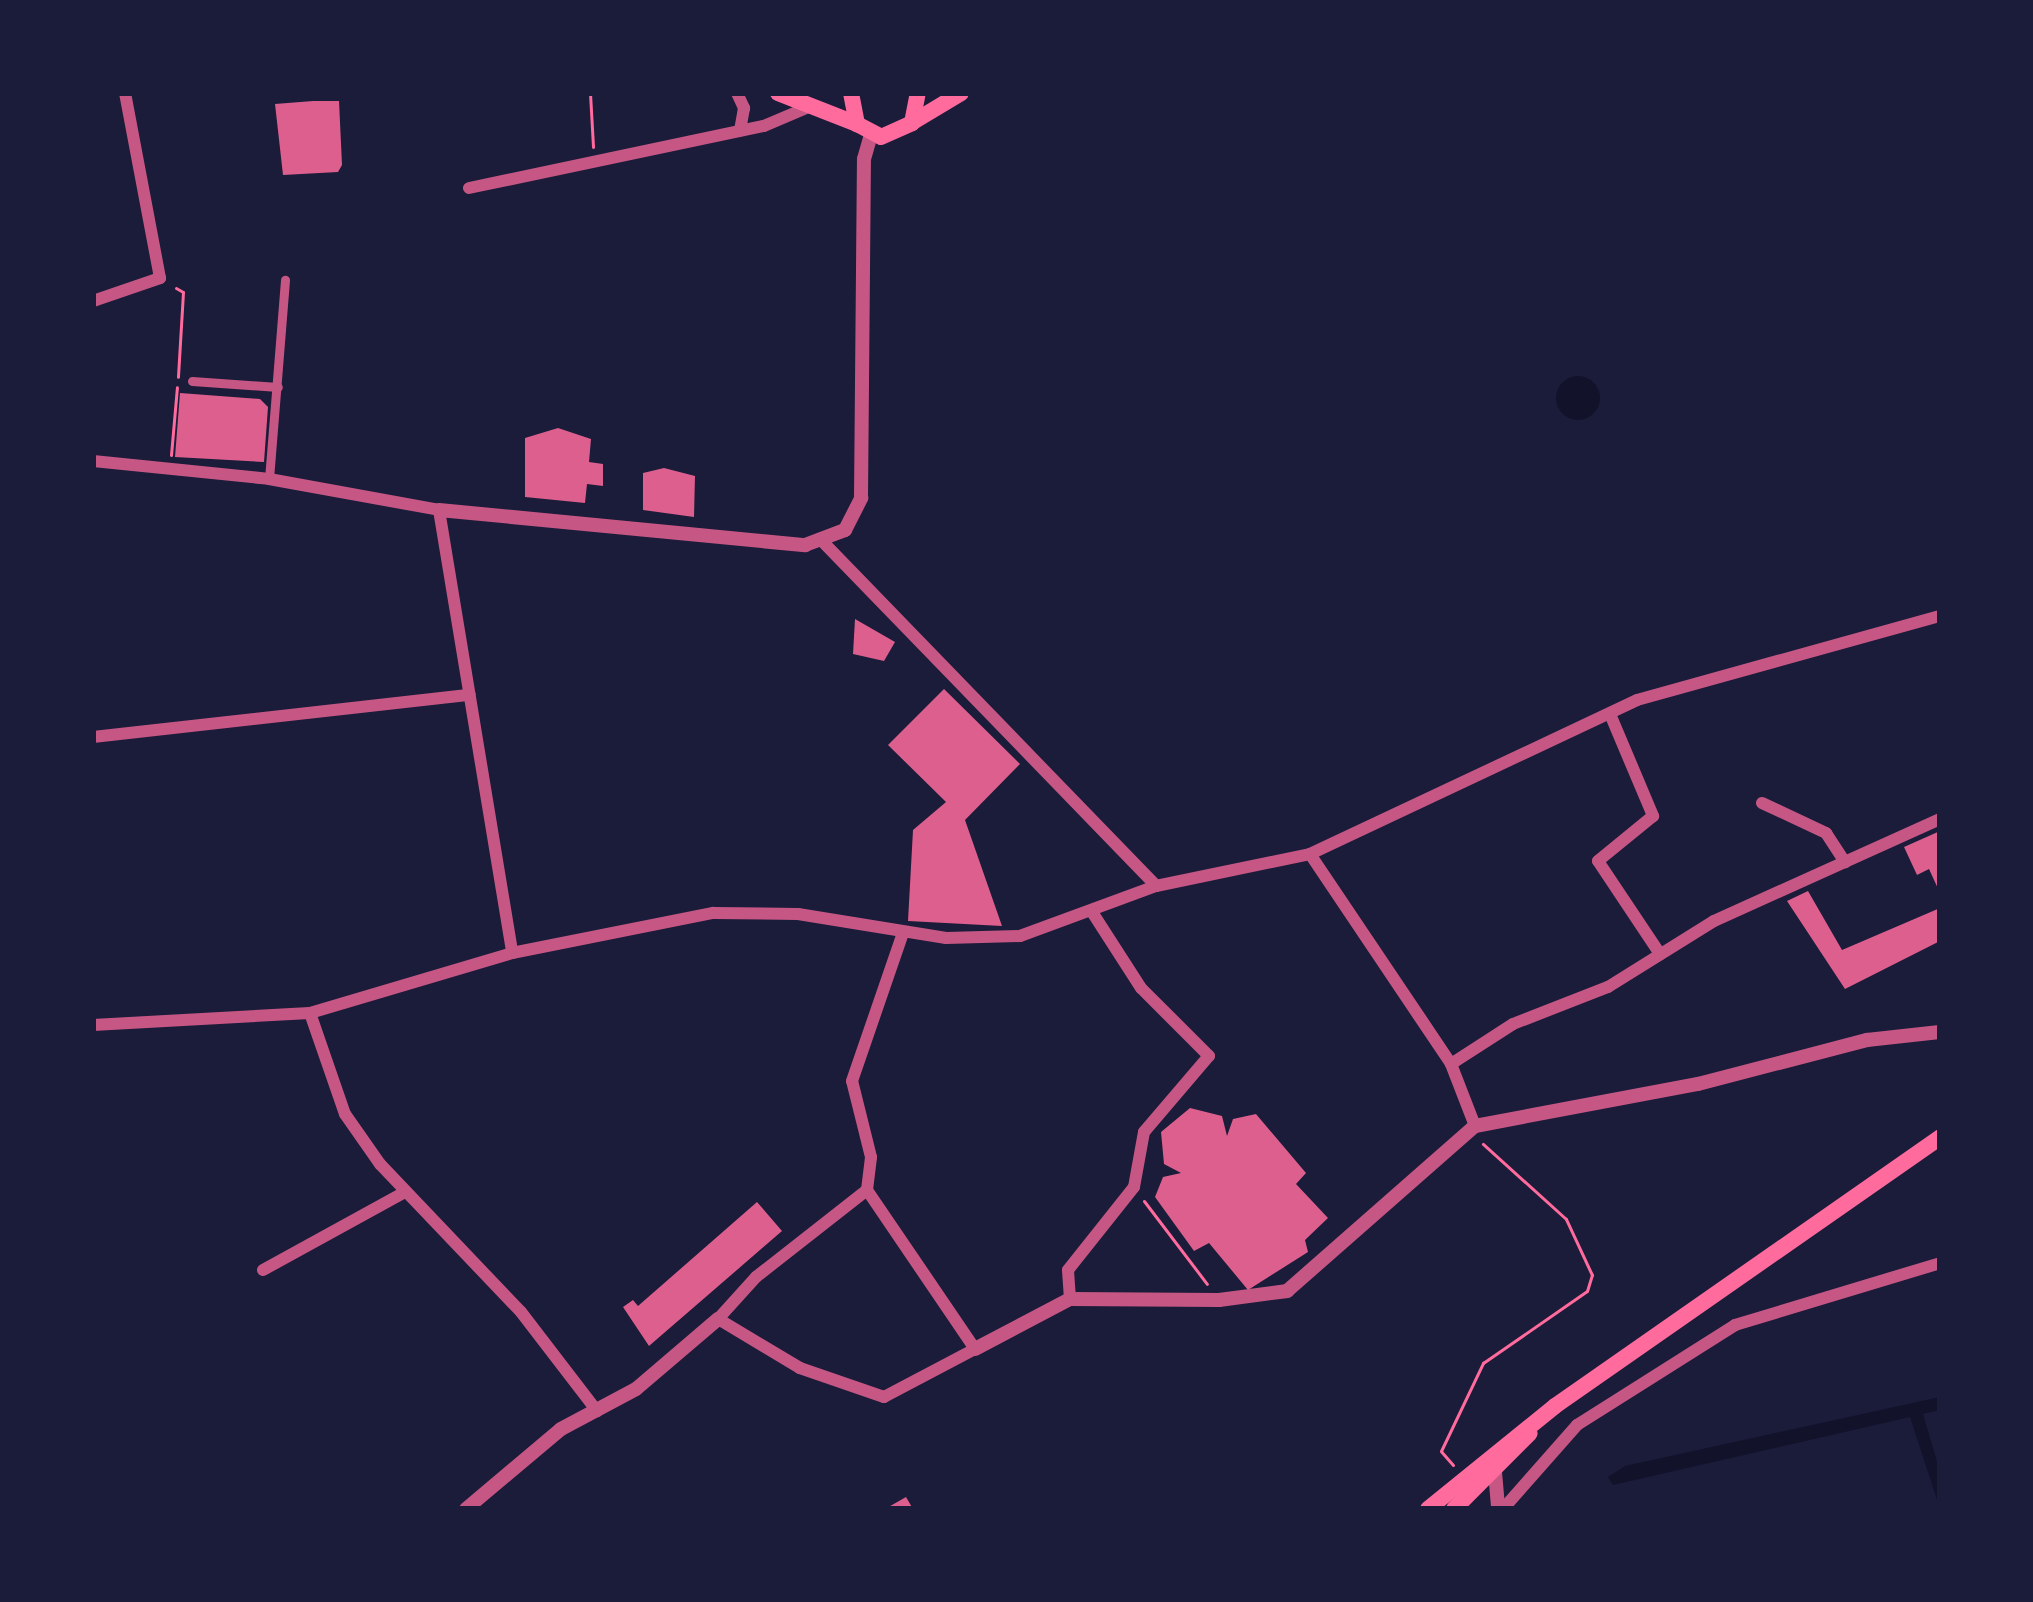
<!DOCTYPE html>
<style>
body{margin:0}
#map{position:relative;width:2033px;height:1602px;overflow:hidden;background:#1b1b3a;font-family:"Crimson Pro",serif}
div>[style]{position:absolute}
.water>*{inset:0;background:#12122b}
.round{border-radius:50%}
.building>*{inset:0;background:#dd5f8e}
.path>*{height:3px;margin:-1.5px;padding:0 1.5px;transform-origin:1.5px;border-radius:1.5px;background:#ff6b9d}
.pedestrian>*{height:9px;margin:-4.5px;padding:0 4.5px;transform-origin:4.5px;border-radius:4.5px;background:#c65784}
.minor>*{height:12px;margin:-6px;padding:0 6px;transform-origin:6px;border-radius:6px;background:#c65784}
.tertiary>*{height:14px;margin:-7px;padding:0 7px;transform-origin:7px;border-radius:7px;background:#c65784}
.secondary>*{height:16px;margin:-8px;padding:0 8px;transform-origin:8px;border-radius:8px;background:#ff6b9d}
span{translate:-50% -50%;white-space:nowrap;text-align:center;line-height:1.15;-webkit-text-stroke:12px #1b1b3a;paint-order:stroke}
.frame{position:absolute;inset:0;border:96px solid #1b1b3a;pointer-events:none}
</style>
<div id="map">
<div class="water">
<div class="round" style="left:1556px;top:376px;width:44px;height:44px"></div>
<div style="clip-path:polygon(1940px 1397px,1940px 1410px,1923px 1414px,1940px 1472px,1940px 1509px,1910px 1417px,1613px 1485px,1608px 1477px,1625px 1466px)"></div>
</div>
<div class="building">
<div style="clip-path:polygon(313px 101px,339px 101px,342px 165px,338px 172px,283px 175px,275px 104px)"></div>
<div style="clip-path:polygon(180px 393px,260px 399px,268px 407px,264px 462px,175px 457px)"></div>
<div style="clip-path:polygon(558px 428px,591px 439px,589px 462px,603px 464px,603px 486px,587px 484px,585px 503px,525px 497px,525px 438px)"></div>
<div style="clip-path:polygon(664px 468px,695px 476px,694px 517px,643px 510px,643px 473px)"></div>
<div style="clip-path:polygon(855px 619px,895px 642px,884px 661px,853px 654px)"></div>
<div style="clip-path:polygon(944px 689px,1020px 764px,965px 820px,1002px 926px,908px 921px,913px 830px,946px 802px,888px 745px)"></div>
<div style="clip-path:polygon(1940px 831px,1940px 893px,1929px 869px,1917px 875px,1904px 847px)"></div>
<div style="clip-path:polygon(1808px 891px,1842px 950px,1940px 908px,1940px 941px,1845px 989px,1787px 901px)"></div>
<div style="clip-path:polygon(1190px 1108px,1222px 1116px,1227px 1136px,1233px 1119px,1256px 1114px,1306px 1173px,1296px 1184px,1328px 1218px,1305px 1240px,1308px 1252px,1248px 1290px,1209px 1243px,1194px 1251px,1155px 1197px,1163px 1177px,1181px 1173px,1164px 1164px,1161px 1132px)"></div>
<div style="clip-path:polygon(757px 1202px,782px 1231px,649px 1346px,623px 1307px,633px 1300px,638px 1306px)"></div>
<div style="clip-path:polygon(906px 1497px,913px 1509px,885px 1509px)"></div>
</div>
<div class="path">
<div style="left:590px;top:93px;width:54px;rotate:86.8deg"></div>
<div style="left:176px;top:288px;width:8px;rotate:30deg"></div>
<div style="left:183px;top:292px;width:85px;rotate:93.4deg"></div>
<div style="left:171px;top:455px;width:68px;rotate:-85deg"></div>
<div style="left:1144px;top:1201px;width:104px;rotate:52.8deg"></div>
<div style="left:1453px;top:1465px;width:18px;rotate:-131deg"></div>
<div style="left:1441px;top:1451px;width:98px;rotate:-64.5deg"></div>
<div style="left:1483px;top:1363px;width:126px;rotate:-34.7deg"></div>
<div style="left:1587px;top:1291px;width:17px;rotate:-73deg"></div>
<div style="left:1592px;top:1275px;width:62px;rotate:-114.9deg"></div>
<div style="left:1566px;top:1219px;width:112px;rotate:-137.9deg"></div>
</div>
<div class="pedestrian">
<div style="left:192px;top:381px;width:86px;rotate:4deg"></div>
<div style="left:269px;top:479px;width:200px;rotate:-85.4deg"></div>
</div>
<div class="minor">
<div style="left:737px;top:93px;width:17px;rotate:65deg"></div>
<div style="left:744px;top:108px;width:23px;rotate:100deg"></div>
<div style="left:469px;top:188px;width:301px;rotate:-11.9deg"></div>
<div style="left:764px;top:126px;width:51px;rotate:-23.1deg"></div>
<div style="left:93px;top:301px;width:71px;rotate:-18.9deg"></div>
<div style="left:160px;top:278px;width:188px;rotate:-100.7deg"></div>
<div style="left:93px;top:461px;width:177px;rotate:5.8deg"></div>
<div style="left:269px;top:479px;width:173px;rotate:10.3deg"></div>
<div style="left:439px;top:510px;width:449px;rotate:80.6deg"></div>
<div style="left:823px;top:542px;width:479px;rotate:45.9deg"></div>
<div style="left:1610px;top:714px;width:111px;rotate:67.1deg"></div>
<div style="left:1653px;top:816px;width:71px;rotate:140.7deg"></div>
<div style="left:1598px;top:861px;width:112px;rotate:56.3deg"></div>
<div style="left:93px;top:737px;width:379px;rotate:-6.4deg"></div>
<div style="left:1762px;top:803px;width:71px;rotate:25.1deg"></div>
<div style="left:1826px;top:833px;width:35px;rotate:57deg"></div>
<div style="left:1310px;top:854px;width:253px;rotate:56.1deg"></div>
<div style="left:1451px;top:1064px;width:66px;rotate:68.8deg"></div>
<div style="left:310px;top:1013px;width:107px;rotate:70.9deg"></div>
<div style="left:345px;top:1114px;width:61px;rotate:55deg"></div>
<div style="left:380px;top:1164px;width:204px;rotate:46.4deg"></div>
<div style="left:521px;top:1312px;width:125px;rotate:52.5deg"></div>
<div style="left:93px;top:1025px;width:217px;rotate:-3.2deg"></div>
<div style="left:310px;top:1013px;width:211px;rotate:-16.5deg"></div>
<div style="left:512px;top:953px;width:205px;rotate:-11.3deg"></div>
<div style="left:713px;top:913px;width:85px;rotate:0.7deg"></div>
<div style="left:798px;top:914px;width:150px;rotate:9.2deg"></div>
<div style="left:946px;top:938px;width:74px;rotate:-1.5deg"></div>
<div style="left:1020px;top:936px;width:145px;rotate:-20.2deg"></div>
<div style="left:1156px;top:886px;width:157px;rotate:-11.7deg"></div>
<div style="left:1310px;top:854px;width:361px;rotate:-25.2deg"></div>
<div style="left:1637px;top:700px;width:314px;rotate:-15.5deg"></div>
<div style="left:1451px;top:1064px;width:74px;rotate:-32.8deg"></div>
<div style="left:1513px;top:1024px;width:102px;rotate:-21.3deg"></div>
<div style="left:1608px;top:987px;width:125px;rotate:-31.9deg"></div>
<div style="left:1714px;top:921px;width:248px;rotate:-24.3deg"></div>
<div style="left:867px;top:1190px;width:192px;rotate:55.8deg"></div>
<div style="left:975px;top:1349px;width:103px;rotate:152.2deg"></div>
<div style="left:884px;top:1397px;width:89px;rotate:-161deg"></div>
<div style="left:800px;top:1368px;width:96px;rotate:-149.1deg"></div>
<div style="left:718px;top:1319px;width:57px;rotate:-47.9deg"></div>
<div style="left:756px;top:1277px;width:141px;rotate:-38.1deg"></div>
<div style="left:867px;top:1190px;width:33px;rotate:-83deg"></div>
<div style="left:871px;top:1157px;width:78px;rotate:-104deg"></div>
<div style="left:852px;top:1081px;width:157px;rotate:-71deg"></div>
<div style="left:263px;top:1270px;width:162px;rotate:-28.8deg"></div>
<div style="left:1070px;top:1299px;width:29px;rotate:-94deg"></div>
<div style="left:1068px;top:1270px;width:106px;rotate:-51.5deg"></div>
<div style="left:1134px;top:1187px;width:56px;rotate:-79.7deg"></div>
<div style="left:1144px;top:1132px;width:100px;rotate:-49.5deg"></div>
<div style="left:1209px;top:1056px;width:96px;rotate:-135deg"></div>
<div style="left:1141px;top:988px;width:90px;rotate:-122.8deg"></div>
<div style="left:1503px;top:1509px;width:112px;rotate:-48.6deg"></div>
<div style="left:1577px;top:1425px;width:187px;rotate:-32.3deg"></div>
<div style="left:1735px;top:1325px;width:214px;rotate:-16.8deg"></div>
</div>
<div class="tertiary">
<div style="left:439px;top:510px;width:368px;rotate:5.5deg"></div>
<div style="left:805px;top:545px;width:43px;rotate:-20.6deg"></div>
<div style="left:845px;top:530px;width:36px;rotate:-63deg"></div>
<div style="left:861px;top:498px;width:339px;rotate:-89.5deg"></div>
<div style="left:864px;top:159px;width:26px;rotate:-74deg"></div>
<div style="left:975px;top:1349px;width:107px;rotate:-27.8deg"></div>
<div style="left:1070px;top:1299px;width:149px;rotate:0.4deg"></div>
<div style="left:1219px;top:1300px;width:69px;rotate:-7.5deg"></div>
<div style="left:1287px;top:1291px;width:250px;rotate:-41.3deg"></div>
<div style="left:1475px;top:1126px;width:227px;rotate:-10.7deg"></div>
<div style="left:1698px;top:1084px;width:175px;rotate:-14.6deg"></div>
<div style="left:1867px;top:1040px;width:73px;rotate:-6.3deg"></div>
<div style="left:1495px;top:1472px;width:37px;rotate:85deg"></div>
<div style="left:466px;top:1509px;width:124px;rotate:-40.1deg"></div>
<div style="left:561px;top:1429px;width:85px;rotate:-28.1deg"></div>
<div style="left:636px;top:1389px;width:108px;rotate:-40.5deg"></div>
</div>
<div class="secondary">
<div style="left:778px;top:93px;width:85px;rotate:21.4deg"></div>
<div style="left:851px;top:93px;width:32px;rotate:79deg"></div>
<div style="left:857px;top:124px;width:27px;rotate:28deg"></div>
<div style="left:881px;top:137px;width:34px;rotate:-24deg"></div>
<div style="left:912px;top:123px;width:31px;rotate:-79deg"></div>
<div style="left:913px;top:122px;width:56px;rotate:-31.1deg"></div>
<div style="left:1428px;top:1509px;width:164px;rotate:-39deg"></div>
<div style="left:1555px;top:1406px;width:470px;rotate:-34.9deg"></div>
<div style="left:1454px;top:1509px;width:107px;rotate:-45deg"></div>
</div>
<div class="frame"></div>
</div>
